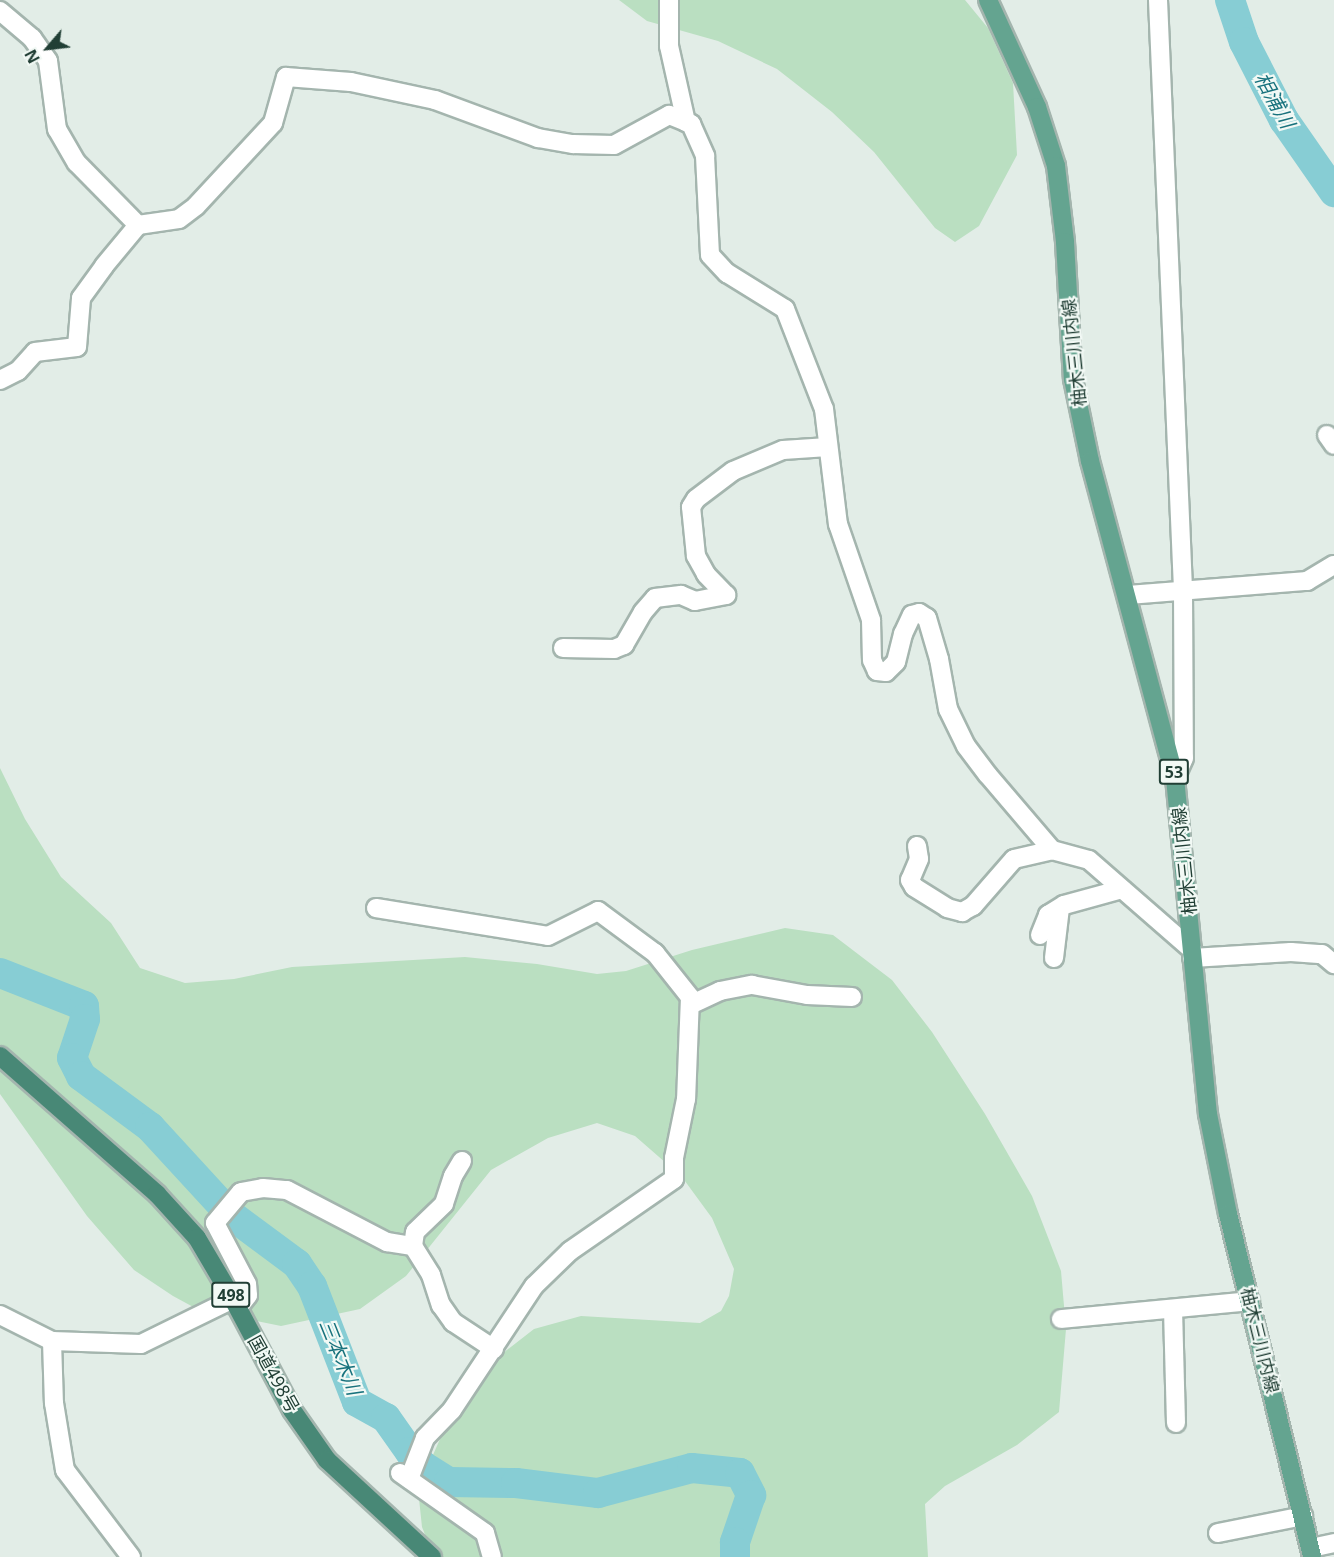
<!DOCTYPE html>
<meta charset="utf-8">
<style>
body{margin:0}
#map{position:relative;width:1334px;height:1557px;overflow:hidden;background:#e2ede7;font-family:"Noto Sans","Noto Sans JP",sans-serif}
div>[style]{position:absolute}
.green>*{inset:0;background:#badfc1}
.river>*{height:30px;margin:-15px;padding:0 15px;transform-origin:15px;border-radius:15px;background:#87cdd4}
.roads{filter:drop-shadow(2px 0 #a4b5ae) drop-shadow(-2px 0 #a4b5ae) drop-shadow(0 2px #a4b5ae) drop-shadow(0 -2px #a4b5ae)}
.minor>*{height:18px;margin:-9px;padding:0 9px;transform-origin:9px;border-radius:9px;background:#fff}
.primary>*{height:18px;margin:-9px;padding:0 9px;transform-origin:9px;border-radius:9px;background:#64a490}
.trunk>*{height:18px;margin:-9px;padding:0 9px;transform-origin:9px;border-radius:9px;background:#488876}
span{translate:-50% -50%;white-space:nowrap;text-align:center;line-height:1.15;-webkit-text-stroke:4.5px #f2f9f5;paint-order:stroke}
.shield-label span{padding:2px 4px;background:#f2f9f5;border:2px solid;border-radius:4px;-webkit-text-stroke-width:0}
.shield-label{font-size:16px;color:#213f35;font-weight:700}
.street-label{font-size:18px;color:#213f35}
.water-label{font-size:20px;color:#18727d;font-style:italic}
.north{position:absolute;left:18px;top:18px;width:60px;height:60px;-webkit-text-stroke:4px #f2f9f5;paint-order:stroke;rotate:242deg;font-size:16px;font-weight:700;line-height:24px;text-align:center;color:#213f35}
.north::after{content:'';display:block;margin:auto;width:21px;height:27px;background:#213f35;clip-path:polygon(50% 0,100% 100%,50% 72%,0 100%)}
</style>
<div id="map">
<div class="green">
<div style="clip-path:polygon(619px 0,965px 0,988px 28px,1013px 83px,1017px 155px,979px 226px,955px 242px,935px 228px,874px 152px,832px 112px,777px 69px,718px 41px,647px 21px)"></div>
<div style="clip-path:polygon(0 768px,25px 819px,61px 877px,111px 923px,140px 968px,185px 983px,234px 979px,292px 967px,465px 957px,537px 964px,597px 974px,626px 971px,692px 950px,785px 928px,833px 935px,892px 980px,932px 1032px,985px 1114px,1032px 1196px,1061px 1271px,1066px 1329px,1059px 1412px,1017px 1445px,945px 1486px,925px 1504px,928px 1557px,434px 1557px,422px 1527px,418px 1489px,440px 1439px,473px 1390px,503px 1353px,534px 1329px,581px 1316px,700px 1323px,721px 1311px,729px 1296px,734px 1269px,712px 1218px,682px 1177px,635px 1136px,597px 1123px,548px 1138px,491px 1170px,406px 1276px,360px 1309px,281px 1326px,197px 1309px,173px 1296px,134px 1270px,87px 1216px,0 1094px)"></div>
</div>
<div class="river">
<div style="left:1230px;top:0;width:44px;rotate:71.6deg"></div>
<div style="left:1244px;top:42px;width:88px;rotate:62.9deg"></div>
<div style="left:1284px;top:120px;width:88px;rotate:55.2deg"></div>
<div style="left:0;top:973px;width:90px;rotate:21.4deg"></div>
<div style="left:84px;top:1006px;width:13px;rotate:86deg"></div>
<div style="left:85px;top:1019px;width:41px;rotate:108.4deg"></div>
<div style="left:72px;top:1058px;width:20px;rotate:63deg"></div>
<div style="left:81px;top:1076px;width:86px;rotate:36.5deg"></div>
<div style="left:150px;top:1127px;width:120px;rotate:47.4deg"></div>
<div style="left:231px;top:1215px;width:82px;rotate:36.6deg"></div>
<div style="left:297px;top:1264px;width:27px;rotate:56deg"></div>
<div style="left:312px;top:1286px;width:124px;rotate:68.8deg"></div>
<div style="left:357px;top:1402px;width:33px;rotate:29deg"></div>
<div style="left:386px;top:1418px;width:42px;rotate:54.8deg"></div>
<div style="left:410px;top:1452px;width:19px;rotate:47deg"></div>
<div style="left:423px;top:1466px;width:31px;rotate:32deg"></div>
<div style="left:449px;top:1482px;width:67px;rotate:0.9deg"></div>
<div style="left:516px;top:1483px;width:83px;rotate:7deg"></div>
<div style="left:598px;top:1493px;width:97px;rotate:-14.9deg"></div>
<div style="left:692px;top:1468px;width:48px;rotate:5.9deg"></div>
<div style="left:740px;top:1473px;width:25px;rotate:63deg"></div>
<div style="left:751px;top:1495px;width:50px;rotate:108.8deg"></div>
<div style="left:735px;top:1542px;width:15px;rotate:90deg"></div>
</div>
<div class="roads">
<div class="minor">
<div style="left:669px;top:0;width:46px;rotate:90deg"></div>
<div style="left:669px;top:46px;width:78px;rotate:77.4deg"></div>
<div style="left:1158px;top:0;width:591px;rotate:87.57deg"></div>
<div style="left:1183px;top:590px;width:168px;rotate:89.7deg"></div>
<div style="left:1184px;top:758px;width:22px;rotate:114deg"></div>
<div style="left:0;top:11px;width:42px;rotate:40.2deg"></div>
<div style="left:32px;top:38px;width:28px;rotate:55deg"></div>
<div style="left:48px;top:61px;width:69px;rotate:82.5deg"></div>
<div style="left:57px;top:129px;width:39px;rotate:60deg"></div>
<div style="left:77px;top:163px;width:87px;rotate:45.5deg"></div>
<div style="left:0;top:380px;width:20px;rotate:-27deg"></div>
<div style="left:18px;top:371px;width:25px;rotate:-48deg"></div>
<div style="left:35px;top:352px;width:42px;rotate:-6.8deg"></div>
<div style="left:77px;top:347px;width:49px;rotate:-85.3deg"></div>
<div style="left:81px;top:298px;width:39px;rotate:-54deg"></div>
<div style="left:104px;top:266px;width:53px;rotate:-50.3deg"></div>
<div style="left:138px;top:225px;width:41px;rotate:-8.3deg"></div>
<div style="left:179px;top:219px;width:21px;rotate:-37deg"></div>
<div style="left:196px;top:206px;width:113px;rotate:-47.1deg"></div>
<div style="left:273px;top:123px;width:48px;rotate:-74.2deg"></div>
<div style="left:286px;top:77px;width:65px;rotate:4.4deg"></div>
<div style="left:351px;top:82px;width:86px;rotate:12.1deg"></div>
<div style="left:435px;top:100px;width:110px;rotate:20.3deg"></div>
<div style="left:538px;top:138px;width:36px;rotate:10deg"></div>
<div style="left:573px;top:144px;width:41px;rotate:1.4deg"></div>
<div style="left:614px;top:145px;width:63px;rotate:-28.6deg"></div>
<div style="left:669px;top:115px;width:24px;rotate:22deg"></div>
<div style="left:691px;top:124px;width:35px;rotate:66deg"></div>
<div style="left:705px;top:156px;width:99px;rotate:87.1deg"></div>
<div style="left:710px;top:255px;width:25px;rotate:47deg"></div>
<div style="left:727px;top:273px;width:68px;rotate:31.8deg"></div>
<div style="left:785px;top:309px;width:107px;rotate:68.7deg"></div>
<div style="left:824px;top:409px;width:116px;rotate:83.1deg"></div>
<div style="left:838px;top:524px;width:102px;rotate:71deg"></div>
<div style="left:871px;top:620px;width:40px;rotate:88.6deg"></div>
<div style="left:872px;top:660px;width:12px;rotate:66deg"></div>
<div style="left:877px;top:671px;width:9px;rotate:6deg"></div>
<div style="left:886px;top:672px;width:14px;rotate:-45deg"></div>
<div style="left:896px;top:662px;width:29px;rotate:-76deg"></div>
<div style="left:903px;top:634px;width:21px;rotate:-65deg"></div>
<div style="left:912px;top:615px;width:7px;rotate:-16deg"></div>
<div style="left:919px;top:613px;width:9px;rotate:32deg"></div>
<div style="left:927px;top:618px;width:43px;rotate:73.7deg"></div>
<div style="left:939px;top:659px;width:51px;rotate:79.8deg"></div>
<div style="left:948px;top:709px;width:41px;rotate:64.1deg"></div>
<div style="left:966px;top:746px;width:36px;rotate:53deg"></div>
<div style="left:988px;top:775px;width:99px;rotate:49.5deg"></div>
<div style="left:1052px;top:850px;width:38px;rotate:15deg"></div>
<div style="left:1089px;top:860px;width:137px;rotate:41.1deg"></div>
<div style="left:1327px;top:435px;width:12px;rotate:55deg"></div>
<div style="left:1128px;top:595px;width:180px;rotate:-4.5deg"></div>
<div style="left:1307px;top:581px;width:31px;rotate:-31deg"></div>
<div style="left:563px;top:648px;width:51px;rotate:1.1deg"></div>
<div style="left:614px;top:649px;width:11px;rotate:-22deg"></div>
<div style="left:624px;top:645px;width:38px;rotate:-60deg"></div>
<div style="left:643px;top:612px;width:18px;rotate:-49deg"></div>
<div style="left:655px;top:598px;width:26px;rotate:-7deg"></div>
<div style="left:681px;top:595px;width:15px;rotate:23deg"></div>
<div style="left:695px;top:601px;width:32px;rotate:-11deg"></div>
<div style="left:726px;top:595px;width:29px;rotate:-134deg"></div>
<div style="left:706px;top:574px;width:21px;rotate:-119deg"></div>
<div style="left:696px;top:556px;width:49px;rotate:-95.8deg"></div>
<div style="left:691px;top:507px;width:9px;rotate:-58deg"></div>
<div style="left:696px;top:499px;width:46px;rotate:-37.1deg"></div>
<div style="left:733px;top:471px;width:54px;rotate:-22.8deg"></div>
<div style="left:783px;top:450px;width:45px;rotate:-3.8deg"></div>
<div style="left:917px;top:846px;width:13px;rotate:81deg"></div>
<div style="left:919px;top:859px;width:23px;rotate:113deg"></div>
<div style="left:910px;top:880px;width:8px;rotate:60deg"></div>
<div style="left:914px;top:887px;width:39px;rotate:32deg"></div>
<div style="left:947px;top:908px;width:16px;rotate:15deg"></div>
<div style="left:962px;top:912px;width:13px;rotate:-29deg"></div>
<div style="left:973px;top:906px;width:62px;rotate:-48.9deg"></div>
<div style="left:1014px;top:859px;width:39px;rotate:-13deg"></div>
<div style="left:376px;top:908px;width:174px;rotate:9.2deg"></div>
<div style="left:548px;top:936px;width:56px;rotate:-26.6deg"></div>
<div style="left:598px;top:911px;width:71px;rotate:36.4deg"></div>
<div style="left:655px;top:953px;width:56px;rotate:51.5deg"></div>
<div style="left:690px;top:997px;width:102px;rotate:92.2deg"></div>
<div style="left:686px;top:1099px;width:60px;rotate:101.5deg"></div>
<div style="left:674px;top:1158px;width:21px;rotate:90deg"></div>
<div style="left:674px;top:1179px;width:126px;rotate:145.3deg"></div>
<div style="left:570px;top:1251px;width:50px;rotate:135.8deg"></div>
<div style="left:534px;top:1286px;width:149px;rotate:123.5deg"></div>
<div style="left:452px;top:1410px;width:39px;rotate:134deg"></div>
<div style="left:425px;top:1438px;width:44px;rotate:111.3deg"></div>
<div style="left:1040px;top:935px;width:22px;rotate:-68deg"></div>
<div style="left:1048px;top:915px;width:19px;rotate:-32deg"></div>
<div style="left:1064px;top:905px;width:60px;rotate:-15.4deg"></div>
<div style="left:1054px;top:958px;width:50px;rotate:-83.2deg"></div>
<div style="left:1192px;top:958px;width:99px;rotate:-3.5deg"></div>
<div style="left:1291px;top:952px;width:31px;rotate:4deg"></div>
<div style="left:1322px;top:954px;width:16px;rotate:40deg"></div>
<div style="left:690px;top:1005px;width:33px;rotate:-25deg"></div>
<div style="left:720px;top:991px;width:33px;rotate:-11deg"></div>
<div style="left:752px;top:985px;width:56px;rotate:10.3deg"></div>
<div style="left:807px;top:995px;width:45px;rotate:2.5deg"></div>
<div style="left:462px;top:1161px;width:17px;rotate:121deg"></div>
<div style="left:453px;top:1176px;width:29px;rotate:108deg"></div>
<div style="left:444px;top:1204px;width:40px;rotate:136deg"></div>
<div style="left:415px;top:1232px;width:14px;rotate:98deg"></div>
<div style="left:413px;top:1246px;width:34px;rotate:58deg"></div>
<div style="left:431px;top:1275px;width:32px;rotate:72deg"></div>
<div style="left:441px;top:1305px;width:21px;rotate:55deg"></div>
<div style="left:453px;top:1322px;width:49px;rotate:33.4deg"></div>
<div style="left:238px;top:1308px;width:16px;rotate:-52deg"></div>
<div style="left:248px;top:1295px;width:11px;rotate:-95deg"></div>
<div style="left:247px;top:1284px;width:69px;rotate:-117.7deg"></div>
<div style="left:215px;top:1223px;width:40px;rotate:-50deg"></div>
<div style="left:241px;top:1192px;width:22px;rotate:-10deg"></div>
<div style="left:263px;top:1188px;width:24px;rotate:5deg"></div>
<div style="left:287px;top:1190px;width:113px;rotate:27.5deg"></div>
<div style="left:387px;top:1242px;width:26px;rotate:9deg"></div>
<div style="left:1173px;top:1309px;width:114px;rotate:88.5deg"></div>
<div style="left:0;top:1315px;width:58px;rotate:26.6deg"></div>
<div style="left:52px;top:1341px;width:89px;rotate:1.9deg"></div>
<div style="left:141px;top:1344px;width:102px;rotate:-26.1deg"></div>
<div style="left:1061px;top:1319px;width:190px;rotate:-5.4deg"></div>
<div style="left:52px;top:1341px;width:62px;rotate:88.2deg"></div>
<div style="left:54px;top:1403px;width:68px;rotate:80.7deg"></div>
<div style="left:65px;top:1470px;width:109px;rotate:52.8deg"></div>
<div style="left:400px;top:1473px;width:104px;rotate:35.2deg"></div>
<div style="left:485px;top:1533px;width:25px;rotate:74deg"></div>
<div style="left:1218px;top:1533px;width:87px;rotate:-11.3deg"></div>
<div style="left:1311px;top:1548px;width:24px;rotate:-12deg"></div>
</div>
<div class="primary">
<div style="left:988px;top:0;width:118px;rotate:65.4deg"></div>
<div style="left:1037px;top:107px;width:62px;rotate:72.1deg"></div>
<div style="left:1056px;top:166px;width:77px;rotate:83.2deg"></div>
<div style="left:1065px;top:242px;width:137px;rotate:86.7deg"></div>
<div style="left:1073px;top:379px;width:84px;rotate:78.3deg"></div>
<div style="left:1090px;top:461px;width:328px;rotate:75deg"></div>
<div style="left:1175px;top:778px;width:338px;rotate:84.4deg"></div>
<div style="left:1208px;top:1114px;width:102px;rotate:78.7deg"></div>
<div style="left:1228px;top:1214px;width:353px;rotate:76.2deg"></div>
</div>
<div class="trunk">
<div style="left:0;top:1056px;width:209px;rotate:41.3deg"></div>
<div style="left:157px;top:1194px;width:59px;rotate:47.7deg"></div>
<div style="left:197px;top:1238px;width:71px;rotate:59.5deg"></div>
<div style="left:233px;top:1299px;width:126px;rotate:62deg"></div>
<div style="left:292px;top:1410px;width:61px;rotate:55deg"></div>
<div style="left:327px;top:1460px;width:143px;rotate:42.7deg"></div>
</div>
</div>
<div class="shield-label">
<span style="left:1174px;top:772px">53</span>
<span style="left:231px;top:1295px">498</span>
</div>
<div class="street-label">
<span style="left:1074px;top:353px;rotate:-96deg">柚木三川内線</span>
<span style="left:1184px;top:861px;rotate:-96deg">柚木三川内線</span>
<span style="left:1260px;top:1340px;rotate:76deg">柚木三川内線</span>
<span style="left:274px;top:1374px;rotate:61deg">国道498号</span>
</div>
<div class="water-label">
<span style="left:1275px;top:100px;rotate:61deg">相浦川</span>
<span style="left:341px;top:1357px;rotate:68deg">三本木川</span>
</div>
<div class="north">N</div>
</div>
